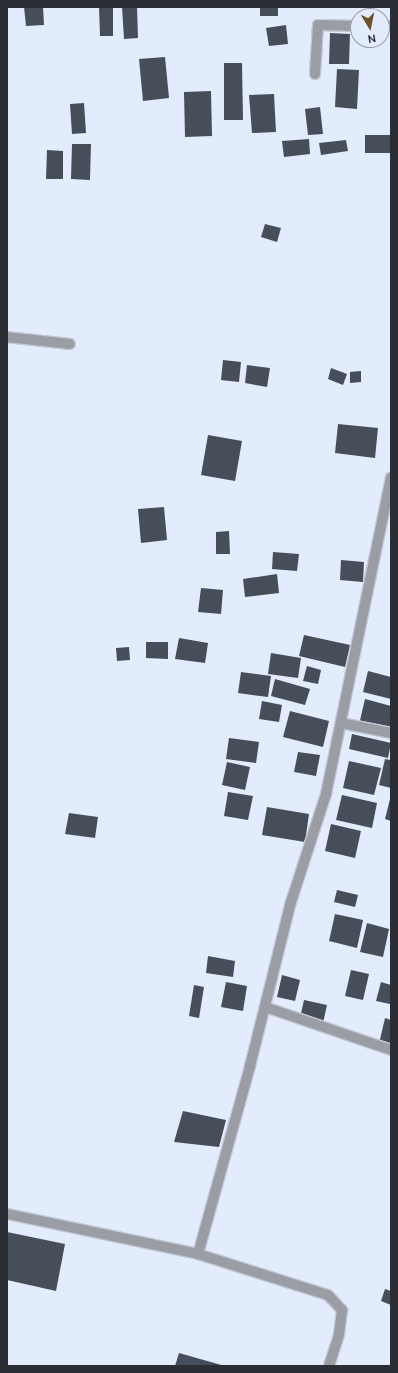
<!DOCTYPE html>
<style>
body{margin:0}
#map{position:relative;width:398px;height:1373px;overflow:hidden;background:#e3ecfc;font-family:Ubuntu,sans-serif}
div>[style]{position:absolute}
.building>*{inset:0;background:#464e5a}
.roads{filter:drop-shadow(1px 0 #c2cad8) drop-shadow(-1px 0 #c2cad8) drop-shadow(0 1px #c2cad8) drop-shadow(0 -1px #c2cad8)}
.minor>*{height:10px;margin:-5px;padding:0 5px;transform-origin:5px;border-radius:5px;background:#9a9ea4}
span{translate:-50% -50%;white-space:nowrap;text-align:center;line-height:1.15;-webkit-text-stroke:4px #e3ecfc;paint-order:stroke}
.frame{position:absolute;inset:0;border:8px solid #2b2e34;pointer-events:none}
.north{position:absolute;left:350px;top:8px;width:40px;height:40px;box-sizing:border-box;background:#e3ecfc;border:1px solid #99a0ac;border-radius:50%;rotate:170deg;font-size:11px;font-weight:700;line-height:16px;text-align:center;color:#2b2e34}
.north::after{content:'';display:block;margin:auto;width:14px;height:18px;background:#6e5125;clip-path:polygon(50% 0,100% 100%,50% 72%,0 100%)}
</style>
<div id="map">
<div class="building">
<div style="clip-path:polygon(24px 7px,43px 7px,44px 25px,26px 26px)"></div>
<div style="clip-path:polygon(99px 7px,113px 7px,113px 36px,100px 36px)"></div>
<div style="clip-path:polygon(122px 7px,137px 7px,138px 38px,124px 39px)"></div>
<div style="clip-path:polygon(260px 7px,278px 7px,278px 16px,260px 16px)"></div>
<div style="clip-path:polygon(286px 25px,288px 44px,269px 46px,266px 28px)"></div>
<div style="clip-path:polygon(330px 33px,350px 34px,349px 64px,329px 64px)"></div>
<div style="clip-path:polygon(165px 57px,169px 98px,143px 101px,139px 59px)"></div>
<div style="clip-path:polygon(224px 63px,242px 63px,243px 120px,224px 120px)"></div>
<div style="clip-path:polygon(337px 69px,359px 70px,357px 109px,335px 107px)"></div>
<div style="clip-path:polygon(211px 91px,212px 136px,185px 137px,184px 92px)"></div>
<div style="clip-path:polygon(274px 94px,276px 132px,252px 133px,249px 95px)"></div>
<div style="clip-path:polygon(84px 103px,86px 133px,72px 134px,70px 104px)"></div>
<div style="clip-path:polygon(320px 107px,323px 134px,308px 135px,305px 109px)"></div>
<div style="clip-path:polygon(365px 135px,391px 135px,391px 153px,365px 153px)"></div>
<div style="clip-path:polygon(309px 139px,310px 154px,284px 157px,282px 141px)"></div>
<div style="clip-path:polygon(346px 140px,348px 151px,321px 155px,319px 143px)"></div>
<div style="clip-path:polygon(72px 144px,91px 144px,90px 180px,71px 179px)"></div>
<div style="clip-path:polygon(47px 150px,63px 151px,63px 179px,46px 179px)"></div>
<div style="clip-path:polygon(265px 224px,281px 228px,277px 242px,261px 237px)"></div>
<div style="clip-path:polygon(223px 360px,241px 362px,239px 382px,221px 380px)"></div>
<div style="clip-path:polygon(247px 365px,270px 368px,267px 387px,245px 383px)"></div>
<div style="clip-path:polygon(331px 368px,347px 374px,343px 385px,328px 379px)"></div>
<div style="clip-path:polygon(361px 371px,361px 382px,350px 383px,350px 372px)"></div>
<div style="clip-path:polygon(338px 424px,378px 428px,375px 458px,335px 453px)"></div>
<div style="clip-path:polygon(208px 435px,242px 441px,235px 481px,201px 475px)"></div>
<div style="clip-path:polygon(164px 507px,167px 540px,141px 543px,138px 509px)"></div>
<div style="clip-path:polygon(229px 531px,230px 554px,216px 554px,216px 532px)"></div>
<div style="clip-path:polygon(273px 552px,299px 554px,297px 571px,272px 569px)"></div>
<div style="clip-path:polygon(341px 560px,364px 562px,363px 582px,340px 580px)"></div>
<div style="clip-path:polygon(277px 574px,279px 593px,245px 597px,243px 579px)"></div>
<div style="clip-path:polygon(201px 588px,223px 590px,221px 614px,198px 612px)"></div>
<div style="clip-path:polygon(304px 635px,350px 645px,345px 667px,299px 656px)"></div>
<div style="clip-path:polygon(179px 638px,208px 643px,205px 663px,175px 659px)"></div>
<div style="clip-path:polygon(146px 642px,168px 642px,168px 659px,146px 658px)"></div>
<div style="clip-path:polygon(129px 647px,130px 660px,117px 661px,116px 648px)"></div>
<div style="clip-path:polygon(271px 653px,301px 658px,298px 678px,268px 674px)"></div>
<div style="clip-path:polygon(307px 666px,321px 670px,318px 684px,303px 681px)"></div>
<div style="clip-path:polygon(368px 671px,391px 677px,391px 699px,363px 692px)"></div>
<div style="clip-path:polygon(241px 672px,271px 676px,268px 697px,238px 693px)"></div>
<div style="clip-path:polygon(275px 679px,310px 689px,305px 705px,271px 696px)"></div>
<div style="clip-path:polygon(365px 699px,391px 706px,391px 737px,358px 729px)"></div>
<div style="clip-path:polygon(262px 701px,282px 705px,279px 722px,259px 719px)"></div>
<div style="clip-path:polygon(290px 711px,329px 721px,323px 747px,283px 737px)"></div>
<div style="clip-path:polygon(352px 734px,391px 743px,388px 758px,349px 749px)"></div>
<div style="clip-path:polygon(229px 738px,259px 742px,256px 763px,226px 759px)"></div>
<div style="clip-path:polygon(298px 752px,320px 755px,316px 776px,294px 772px)"></div>
<div style="clip-path:polygon(385px 759px,391px 760px,391px 788px,379px 785px)"></div>
<div style="clip-path:polygon(349px 761px,381px 768px,374px 795px,343px 788px)"></div>
<div style="clip-path:polygon(227px 762px,250px 767px,245px 790px,222px 785px)"></div>
<div style="clip-path:polygon(228px 792px,253px 796px,248px 820px,224px 816px)"></div>
<div style="clip-path:polygon(342px 795px,377px 803px,372px 828px,336px 820px)"></div>
<div style="clip-path:polygon(391px 795px,391px 821px,385px 819px)"></div>
<div style="clip-path:polygon(267px 807px,309px 814px,305px 842px,262px 835px)"></div>
<div style="clip-path:polygon(69px 813px,98px 817px,95px 838px,65px 834px)"></div>
<div style="clip-path:polygon(331px 824px,361px 831px,355px 858px,325px 851px)"></div>
<div style="clip-path:polygon(337px 890px,358px 895px,355px 907px,334px 902px)"></div>
<div style="clip-path:polygon(335px 914px,363px 920px,357px 948px,329px 941px)"></div>
<div style="clip-path:polygon(367px 923px,389px 929px,383px 957px,360px 952px)"></div>
<div style="clip-path:polygon(208px 956px,235px 961px,233px 977px,206px 973px)"></div>
<div style="clip-path:polygon(351px 970px,369px 974px,363px 1000px,345px 996px)"></div>
<div style="clip-path:polygon(282px 975px,300px 980px,295px 1001px,277px 997px)"></div>
<div style="clip-path:polygon(226px 982px,247px 986px,243px 1011px,221px 1007px)"></div>
<div style="clip-path:polygon(381px 982px,391px 985px,390px 1004px,376px 1001px)"></div>
<div style="clip-path:polygon(194px 985px,204px 987px,199px 1018px,189px 1016px)"></div>
<div style="clip-path:polygon(304px 1000px,327px 1005px,323px 1023px,300px 1018px)"></div>
<div style="clip-path:polygon(385px 1018px,391px 1020px,391px 1047px,379px 1044px)"></div>
<div style="clip-path:polygon(183px 1111px,226px 1120px,219px 1147px,174px 1142px)"></div>
<div style="clip-path:polygon(7px 1232px,65px 1244px,56px 1291px,7px 1280px)"></div>
<div style="clip-path:polygon(385px 1289px,391px 1291px,391px 1305px,381px 1301px)"></div>
<div style="clip-path:polygon(179px 1353px,225px 1366px,175px 1366px)"></div>
</div>
<div class="roads">
<div class="minor">
<div style="left:382px;top:26px;width:9px"></div>
<div style="left:315px;top:74px;width:49px;rotate:-86.5deg"></div>
<div style="left:318px;top:25px;width:40px;rotate:1.4deg"></div>
<div style="left:7px;top:337px;width:63px;rotate:6.3deg"></div>
<div style="left:341px;top:723px;width:51px;rotate:11.3deg"></div>
<div style="left:265px;top:1007px;width:133px;rotate:18.8deg"></div>
<div style="left:7px;top:1214px;width:195px;rotate:11.8deg"></div>
<div style="left:198px;top:1254px;width:136px;rotate:17.5deg"></div>
<div style="left:328px;top:1295px;width:21px;rotate:47deg"></div>
<div style="left:342px;top:1310px;width:25px;rotate:97deg"></div>
<div style="left:339px;top:1335px;width:33px;rotate:108deg"></div>
<div style="left:198px;top:1254px;width:195px;rotate:-74.5deg"></div>
<div style="left:250px;top:1066px;width:169px;rotate:-76deg"></div>
<div style="left:291px;top:902px;width:114px;rotate:-72deg"></div>
<div style="left:326px;top:794px;width:323px;rotate:-78.4deg"></div>
</div>
</div>
<div class="frame"></div>
<div class="north">N</div>
</div>
